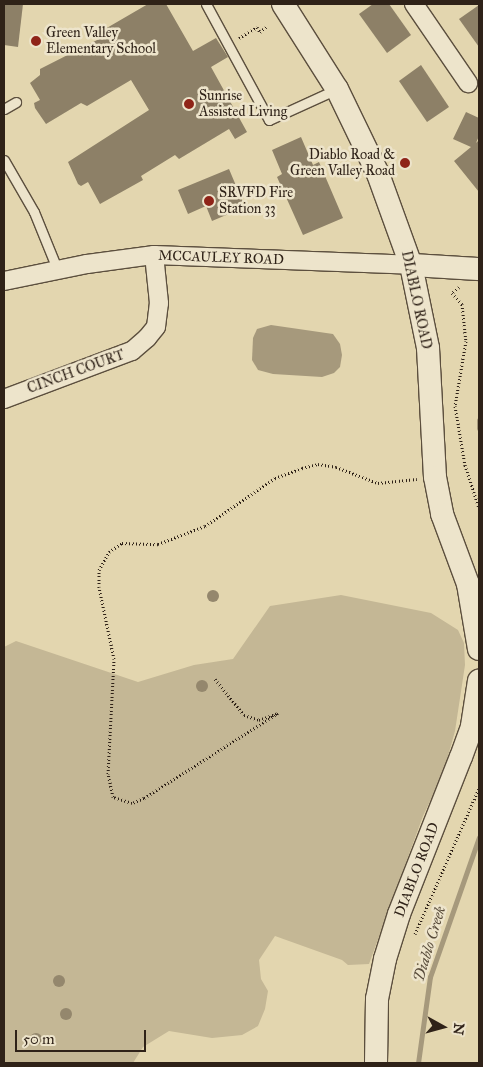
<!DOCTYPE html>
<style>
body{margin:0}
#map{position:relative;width:483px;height:1067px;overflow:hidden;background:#e3d6af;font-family:"IM FELL Great Primer",serif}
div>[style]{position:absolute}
.green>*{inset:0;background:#c4b795}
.water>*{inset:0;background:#a6997c}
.stream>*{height:5px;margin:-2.5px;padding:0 2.5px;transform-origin:2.5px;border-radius:2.5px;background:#a6997c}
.building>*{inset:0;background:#8d8067}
.path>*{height:3px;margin-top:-1.5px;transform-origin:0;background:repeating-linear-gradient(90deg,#2f2218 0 1px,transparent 0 3.5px)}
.roads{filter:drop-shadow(1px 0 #5c4f3e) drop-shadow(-1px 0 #5c4f3e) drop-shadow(0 1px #5c4f3e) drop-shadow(0 -1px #5c4f3e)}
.service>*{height:9px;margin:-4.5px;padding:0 4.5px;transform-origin:4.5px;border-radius:4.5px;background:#ede4cb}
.minor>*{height:18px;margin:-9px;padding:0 9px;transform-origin:9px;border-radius:9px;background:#ede4cb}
.tertiary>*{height:22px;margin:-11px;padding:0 11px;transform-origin:11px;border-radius:11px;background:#ede4cb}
.trees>*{width:12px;height:12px;margin:-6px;border-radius:50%;background:#94876d}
.dots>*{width:14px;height:14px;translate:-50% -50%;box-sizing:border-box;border:2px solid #ede4cb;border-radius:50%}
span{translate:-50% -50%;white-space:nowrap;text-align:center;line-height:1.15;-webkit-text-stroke:5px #ede4cb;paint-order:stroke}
.poi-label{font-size:14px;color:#2f2218}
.left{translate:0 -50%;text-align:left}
.right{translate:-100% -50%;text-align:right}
.street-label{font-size:14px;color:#2f2218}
.water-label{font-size:15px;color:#594c3b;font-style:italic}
.frame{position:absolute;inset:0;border:5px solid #2f2218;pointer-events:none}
.north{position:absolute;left:418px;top:1002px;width:50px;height:50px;-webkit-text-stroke:4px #ede4cb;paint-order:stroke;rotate:97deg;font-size:14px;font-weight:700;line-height:20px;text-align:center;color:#2f2218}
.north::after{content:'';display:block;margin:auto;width:18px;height:22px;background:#2f2218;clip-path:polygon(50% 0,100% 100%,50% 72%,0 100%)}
.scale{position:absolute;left:15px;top:1030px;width:131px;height:22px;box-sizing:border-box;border:2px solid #2f2218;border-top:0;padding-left:6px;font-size:15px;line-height:18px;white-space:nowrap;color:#2f2218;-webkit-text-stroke:4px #ede4cb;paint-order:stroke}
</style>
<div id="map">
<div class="green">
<div style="clip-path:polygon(341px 595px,431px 613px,458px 630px,464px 643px,465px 665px,455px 731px,443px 774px,423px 816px,369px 964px,348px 965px,342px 960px,275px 936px,259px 960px,261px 979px,268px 991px,265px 1009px,258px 1026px,242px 1035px,212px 1038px,169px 1031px,143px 1047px,133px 1063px,4px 1063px,4px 647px,16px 641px,138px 682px,194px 665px,233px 659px,270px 606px)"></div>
</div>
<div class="water">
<div style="clip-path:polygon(271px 325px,333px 334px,340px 344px,342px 355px,340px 367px,334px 373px,322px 377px,273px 374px,258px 370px,252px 360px,253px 338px,257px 329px)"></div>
</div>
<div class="stream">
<div style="left:479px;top:420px;width:8px;rotate:90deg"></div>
<div style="left:418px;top:1063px;width:87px;rotate:-82.1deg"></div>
<div style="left:430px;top:977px;width:148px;rotate:-70.7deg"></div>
</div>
<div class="building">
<div style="clip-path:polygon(4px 4px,23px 4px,18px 47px,4px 45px)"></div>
<div style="clip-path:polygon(148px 4px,166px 4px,193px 51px,216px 38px,228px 57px,211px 67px,247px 132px,235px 139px,229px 129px,179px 159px,175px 155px,141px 176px,143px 180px,100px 204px,88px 182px,81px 186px,78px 184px,68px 162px,149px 110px,131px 80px,87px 106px,81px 103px,46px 124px,35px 108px,34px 103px,40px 100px,30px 83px,40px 75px,40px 69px,105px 36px,105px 29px)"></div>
<div style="clip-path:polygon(373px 4px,389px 4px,411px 35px,387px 53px,359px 14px)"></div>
<div style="clip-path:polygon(479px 5px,479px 47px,459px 19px)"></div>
<div style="clip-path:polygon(421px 65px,449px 107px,427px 122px,399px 81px)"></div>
<div style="clip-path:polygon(466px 112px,479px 118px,479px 136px,476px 143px,479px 140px,479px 192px,454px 161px,471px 147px,453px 139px)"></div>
<div style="clip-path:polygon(301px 137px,313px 165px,319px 162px,343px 218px,303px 235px,277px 177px,282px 174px,272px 150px)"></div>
<div style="clip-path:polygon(229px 169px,245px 207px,212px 221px,206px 206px,188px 214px,178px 190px)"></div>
</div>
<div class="path">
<div style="left:239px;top:38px;width:21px;rotate:-31deg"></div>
<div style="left:257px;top:27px;width:6px;rotate:59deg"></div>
<div style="left:260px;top:32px;width:8px;rotate:-40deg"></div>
<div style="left:459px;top:287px;width:9px;rotate:139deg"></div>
<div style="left:452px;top:293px;width:15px;rotate:48deg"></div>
<div style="left:462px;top:304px;width:37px;rotate:84deg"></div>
<div style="left:466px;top:341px;width:66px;rotate:99.6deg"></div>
<div style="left:455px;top:406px;width:60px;rotate:80.4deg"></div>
<div style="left:465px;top:465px;width:45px;rotate:72deg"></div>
<div style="left:215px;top:679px;width:46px;rotate:51.1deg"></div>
<div style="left:244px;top:715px;width:16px;rotate:18deg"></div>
<div style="left:259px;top:720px;width:20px;rotate:-20deg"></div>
<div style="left:278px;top:713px;width:159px;rotate:147.6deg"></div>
<div style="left:144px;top:798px;width:13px;rotate:157deg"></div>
<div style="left:132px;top:803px;width:20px;rotate:-162deg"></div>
<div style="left:113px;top:797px;width:24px;rotate:-102deg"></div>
<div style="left:108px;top:774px;width:115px;rotate:-87deg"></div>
<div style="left:114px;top:659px;width:74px;rotate:-101.8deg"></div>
<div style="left:99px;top:587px;width:17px;rotate:-90deg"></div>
<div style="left:99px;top:570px;width:21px;rotate:-61deg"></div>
<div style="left:109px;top:552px;width:16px;rotate:-35deg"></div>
<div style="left:122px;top:543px;width:36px;rotate:2deg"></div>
<div style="left:158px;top:544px;width:50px;rotate:-21deg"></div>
<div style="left:205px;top:526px;width:85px;rotate:-34.4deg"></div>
<div style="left:275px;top:478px;width:29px;rotate:-20deg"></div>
<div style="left:302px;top:468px;width:16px;rotate:-14deg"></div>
<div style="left:318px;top:464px;width:18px;rotate:9deg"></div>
<div style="left:336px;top:467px;width:45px;rotate:20.9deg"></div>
<div style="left:378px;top:483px;width:39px;rotate:-6deg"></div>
<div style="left:415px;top:934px;width:159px;rotate:-66.3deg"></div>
</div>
<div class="roads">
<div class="service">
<div style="left:206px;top:4px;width:132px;rotate:61.5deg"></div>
<div style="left:269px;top:120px;width:75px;rotate:-24.5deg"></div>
<div style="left:4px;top:109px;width:14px;rotate:-30deg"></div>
<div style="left:4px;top:160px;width:60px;rotate:60deg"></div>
<div style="left:34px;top:212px;width:64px;rotate:67.9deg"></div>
</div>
<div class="minor">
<div style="left:414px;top:4px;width:96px;rotate:55.6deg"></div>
<div style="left:4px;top:281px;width:85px;rotate:-11.6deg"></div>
<div style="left:87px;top:264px;width:68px;rotate:-7.7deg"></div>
<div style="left:154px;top:255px;width:257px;rotate:2.2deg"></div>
<div style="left:4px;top:399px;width:137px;rotate:-20.6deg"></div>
<div style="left:132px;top:351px;width:20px;rotate:-41deg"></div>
<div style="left:147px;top:338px;width:14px;rotate:-51deg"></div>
<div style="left:156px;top:327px;width:24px;rotate:-83deg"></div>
<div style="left:159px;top:303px;width:48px;rotate:-95.9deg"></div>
</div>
<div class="tertiary">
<div style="left:283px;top:4px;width:101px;rotate:57.6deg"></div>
<div style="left:337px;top:89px;width:94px;rotate:64.2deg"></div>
<div style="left:378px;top:174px;width:97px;rotate:70.1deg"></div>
<div style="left:411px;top:265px;width:85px;rotate:78.4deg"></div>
<div style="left:428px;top:348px;width:129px;rotate:86.9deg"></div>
<div style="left:435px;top:477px;width:38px;rotate:79deg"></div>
<div style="left:442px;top:514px;width:75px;rotate:69.6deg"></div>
<div style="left:468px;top:584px;width:66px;rotate:80.4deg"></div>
<div style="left:411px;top:265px;width:68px;rotate:3.4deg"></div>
<div style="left:376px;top:1063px;width:64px;rotate:-89.1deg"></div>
<div style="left:377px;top:999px;width:41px;rotate:-78.7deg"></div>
<div style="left:385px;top:959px;width:47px;rotate:-72.7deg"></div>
<div style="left:399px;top:914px;width:169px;rotate:-68.5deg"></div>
<div style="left:461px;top:757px;width:33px;rotate:-70deg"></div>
<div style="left:472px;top:726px;width:46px;rotate:-81.2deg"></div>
</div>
</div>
<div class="trees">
<div style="left:213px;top:596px"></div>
<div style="left:202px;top:686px"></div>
<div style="left:59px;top:981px"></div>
<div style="left:66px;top:1014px"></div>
<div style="left:36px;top:1039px"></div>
</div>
<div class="dots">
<div style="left:36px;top:41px;background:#8f2418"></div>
<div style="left:189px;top:104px;background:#8f2418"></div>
<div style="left:405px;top:163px;background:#8f2418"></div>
<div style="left:209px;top:201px;background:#8f2418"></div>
</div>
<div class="poi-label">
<span class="left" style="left:46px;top:41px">Green Valley<br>Elementary School</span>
<span class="left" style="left:199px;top:104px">Sunrise<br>Assisted Living</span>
<span class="right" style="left:395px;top:163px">Diablo Road &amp;<br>Green Valley Road</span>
<span class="left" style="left:219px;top:201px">SRVFD Fire<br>Station 33</span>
</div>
<div class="street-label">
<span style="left:221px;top:258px;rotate:2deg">MCCAULEY ROAD</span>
<span style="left:416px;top:300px;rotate:78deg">DIABLO ROAD</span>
<span style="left:76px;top:372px;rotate:-20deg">CINCH COURT</span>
<span style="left:417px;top:870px;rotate:-69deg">DIABLO ROAD</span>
</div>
<div class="water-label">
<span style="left:430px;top:944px;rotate:-73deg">Diablo Creek</span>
</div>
<div class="frame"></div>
<div class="north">N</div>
<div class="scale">50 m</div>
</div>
